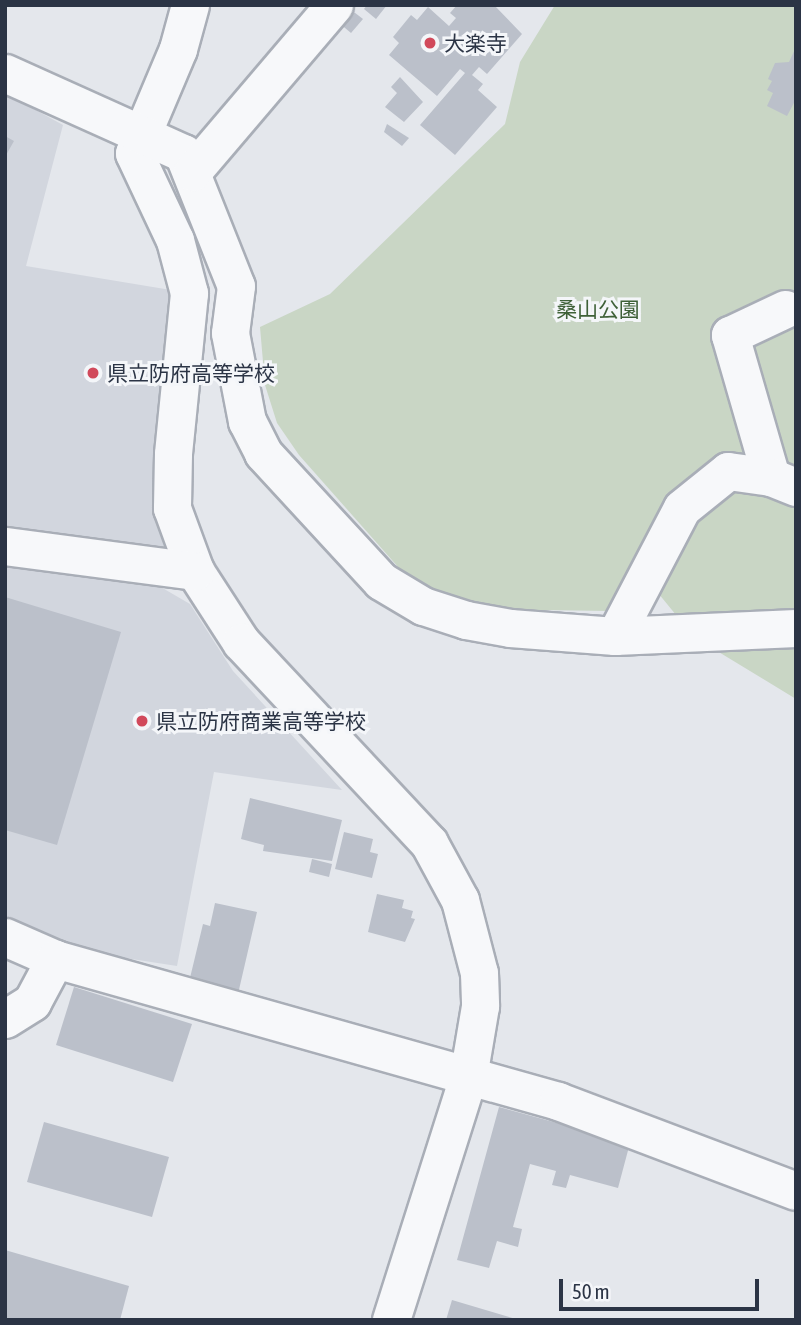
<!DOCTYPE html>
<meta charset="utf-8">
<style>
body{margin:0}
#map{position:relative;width:801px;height:1325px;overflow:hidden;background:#e4e7ec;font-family:"Asap Condensed","Noto Sans JP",sans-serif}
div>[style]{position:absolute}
.built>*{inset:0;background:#d2d6de}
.green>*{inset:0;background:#c9d6c5}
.building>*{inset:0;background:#bbc0ca}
.roads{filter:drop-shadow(2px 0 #a9aeb7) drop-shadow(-2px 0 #a9aeb7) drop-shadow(0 2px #a9aeb7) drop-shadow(0 -2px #a9aeb7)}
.minor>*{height:37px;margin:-18.5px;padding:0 18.5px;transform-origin:18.5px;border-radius:18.5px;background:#f7f8fa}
.dots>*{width:19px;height:19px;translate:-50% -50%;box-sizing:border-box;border:4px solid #f4f6f9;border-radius:50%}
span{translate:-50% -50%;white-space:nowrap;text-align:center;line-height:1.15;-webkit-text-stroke:6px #f4f6f9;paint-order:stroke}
.poi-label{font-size:21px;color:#2b3445}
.left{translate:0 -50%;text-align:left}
.park-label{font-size:21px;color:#3f6138}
.frame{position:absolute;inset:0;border:7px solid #2b3445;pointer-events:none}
.scale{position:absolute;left:559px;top:1279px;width:200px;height:32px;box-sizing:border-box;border:4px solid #2b3445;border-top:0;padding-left:9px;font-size:21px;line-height:24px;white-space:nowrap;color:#2b3445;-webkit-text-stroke:5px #f4f6f9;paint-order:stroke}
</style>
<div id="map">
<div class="built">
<div style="clip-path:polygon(5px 93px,63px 125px,26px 266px,189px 293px,173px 453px,195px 571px,5px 546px)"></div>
<div style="clip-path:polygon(5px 558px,147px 579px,190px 604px,233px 671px,342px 790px,214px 772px,177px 966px,47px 946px,5px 927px)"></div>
</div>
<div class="green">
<div style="clip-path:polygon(555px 5px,796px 5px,796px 699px,694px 637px,636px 566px,608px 611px,473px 609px,434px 592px,399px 568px,299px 455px,277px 423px,265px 385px,260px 327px,330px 294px,505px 124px,520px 62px)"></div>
</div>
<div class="building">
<div style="clip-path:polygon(367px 5px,387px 5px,376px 19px,364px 9px)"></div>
<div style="clip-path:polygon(457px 5px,494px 5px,522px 34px,487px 74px,479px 67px,472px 75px,483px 84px,478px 90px,497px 107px,455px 155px,420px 125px,465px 73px,460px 69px,437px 96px,389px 55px,399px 43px,393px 37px,411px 15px,417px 20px,428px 7px,449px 26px,456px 18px,450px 13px)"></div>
<div style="clip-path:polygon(350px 9px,363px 19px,351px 33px,338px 22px)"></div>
<div style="clip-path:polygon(796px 47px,796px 99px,787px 116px,767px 106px,773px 93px,767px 90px,772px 81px,768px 79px,775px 63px,789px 62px)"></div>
<div style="clip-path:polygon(400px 77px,423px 102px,404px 122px,385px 107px,397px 93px,391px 87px)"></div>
<div style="clip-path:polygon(387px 124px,409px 138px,402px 146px,384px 132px)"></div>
<div style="clip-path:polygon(5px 136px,14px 141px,5px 157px)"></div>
<div style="clip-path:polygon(5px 597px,121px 632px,57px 845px,5px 830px)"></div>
<div style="clip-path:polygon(250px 798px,342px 820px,332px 861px,263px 851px,264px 845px,241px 839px)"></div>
<div style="clip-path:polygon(344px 832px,373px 839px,370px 852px,378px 854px,372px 878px,335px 869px)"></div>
<div style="clip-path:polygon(312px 859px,332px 864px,329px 877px,309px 872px)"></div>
<div style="clip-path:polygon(377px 894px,404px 900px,402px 908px,413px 911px,411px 918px,415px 919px,405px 942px,368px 932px)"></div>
<div style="clip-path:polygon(215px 903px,257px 912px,238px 994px,189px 982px,203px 924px,210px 926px)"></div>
<div style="clip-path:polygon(74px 987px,192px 1024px,173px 1082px,56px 1045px)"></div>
<div style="clip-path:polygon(499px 1107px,630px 1143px,618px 1188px,570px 1175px,566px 1188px,552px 1185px,556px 1171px,530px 1164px,513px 1227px,522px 1229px,518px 1247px,497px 1241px,489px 1268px,457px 1260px)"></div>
<div style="clip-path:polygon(44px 1122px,169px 1157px,152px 1217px,27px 1182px)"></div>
<div style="clip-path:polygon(5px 1250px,129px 1286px,120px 1320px,5px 1320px)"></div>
<div style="clip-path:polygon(452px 1300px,516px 1319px,516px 1320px,446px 1320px)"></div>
</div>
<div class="roads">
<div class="minor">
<div style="left:190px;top:5px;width:46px;rotate:105.3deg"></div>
<div style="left:178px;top:49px;width:113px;rotate:112.9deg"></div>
<div style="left:134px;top:153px;width:96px;rotate:64.8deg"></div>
<div style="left:175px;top:240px;width:55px;rotate:75.2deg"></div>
<div style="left:189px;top:293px;width:162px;rotate:95.7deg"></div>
<div style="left:173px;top:454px;width:54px;rotate:91.1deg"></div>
<div style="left:172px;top:508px;width:67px;rotate:69.9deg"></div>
<div style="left:195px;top:571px;width:85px;rotate:57.1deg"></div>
<div style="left:241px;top:642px;width:275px;rotate:46.9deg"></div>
<div style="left:429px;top:843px;width:65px;rotate:61.5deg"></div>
<div style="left:460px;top:900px;width:75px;rotate:75.4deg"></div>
<div style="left:479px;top:973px;width:33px;rotate:88deg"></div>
<div style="left:480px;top:1006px;width:72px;rotate:99.6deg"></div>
<div style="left:468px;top:1077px;width:255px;rotate:107.6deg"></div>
<div style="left:5px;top:73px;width:195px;rotate:24.2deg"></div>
<div style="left:183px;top:153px;width:143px;rotate:68.3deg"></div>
<div style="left:236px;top:286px;width:47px;rotate:97.3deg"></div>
<div style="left:230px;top:333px;width:90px;rotate:79.1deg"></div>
<div style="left:247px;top:421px;width:36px;rotate:63deg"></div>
<div style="left:263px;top:453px;width:174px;rotate:47.3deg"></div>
<div style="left:381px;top:581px;width:49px;rotate:30.8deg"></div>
<div style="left:423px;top:606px;width:45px;rotate:18deg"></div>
<div style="left:466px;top:620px;width:45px;rotate:10.3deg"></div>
<div style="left:510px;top:628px;width:105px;rotate:4.4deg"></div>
<div style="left:615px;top:636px;width:181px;rotate:-2.5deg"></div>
<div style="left:192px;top:172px;width:219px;rotate:-49.6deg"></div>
<div style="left:771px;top:477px;width:148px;rotate:-106.1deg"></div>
<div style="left:730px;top:335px;width:61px;rotate:-25.3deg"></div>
<div style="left:5px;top:546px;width:192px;rotate:7.5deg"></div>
<div style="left:615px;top:636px;width:144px;rotate:-62.4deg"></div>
<div style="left:682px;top:508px;width:59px;rotate:-38.8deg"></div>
<div style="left:728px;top:471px;width:43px;rotate:7.9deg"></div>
<div style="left:771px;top:477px;width:27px;rotate:22deg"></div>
<div style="left:5px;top:937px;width:55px;rotate:23.7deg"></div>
<div style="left:55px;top:959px;width:523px;rotate:15.76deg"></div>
<div style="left:558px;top:1101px;width:254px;rotate:20.7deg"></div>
<div style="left:5px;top:1019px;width:32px;rotate:-32deg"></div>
<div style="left:32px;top:1002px;width:49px;rotate:-61.9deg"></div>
</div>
</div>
<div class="dots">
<div style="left:430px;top:43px;background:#d1495b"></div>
<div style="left:93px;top:373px;background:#d1495b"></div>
<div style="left:142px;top:721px;background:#d1495b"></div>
</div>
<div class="poi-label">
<span class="left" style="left:444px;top:43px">大楽寺</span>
<span class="left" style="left:107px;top:373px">県立防府高等学校</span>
<span class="left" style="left:156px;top:721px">県立防府商業高等学校</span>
</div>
<div class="park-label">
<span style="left:598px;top:309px">桑山公園</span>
</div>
<div class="frame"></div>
<div class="scale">50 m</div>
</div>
